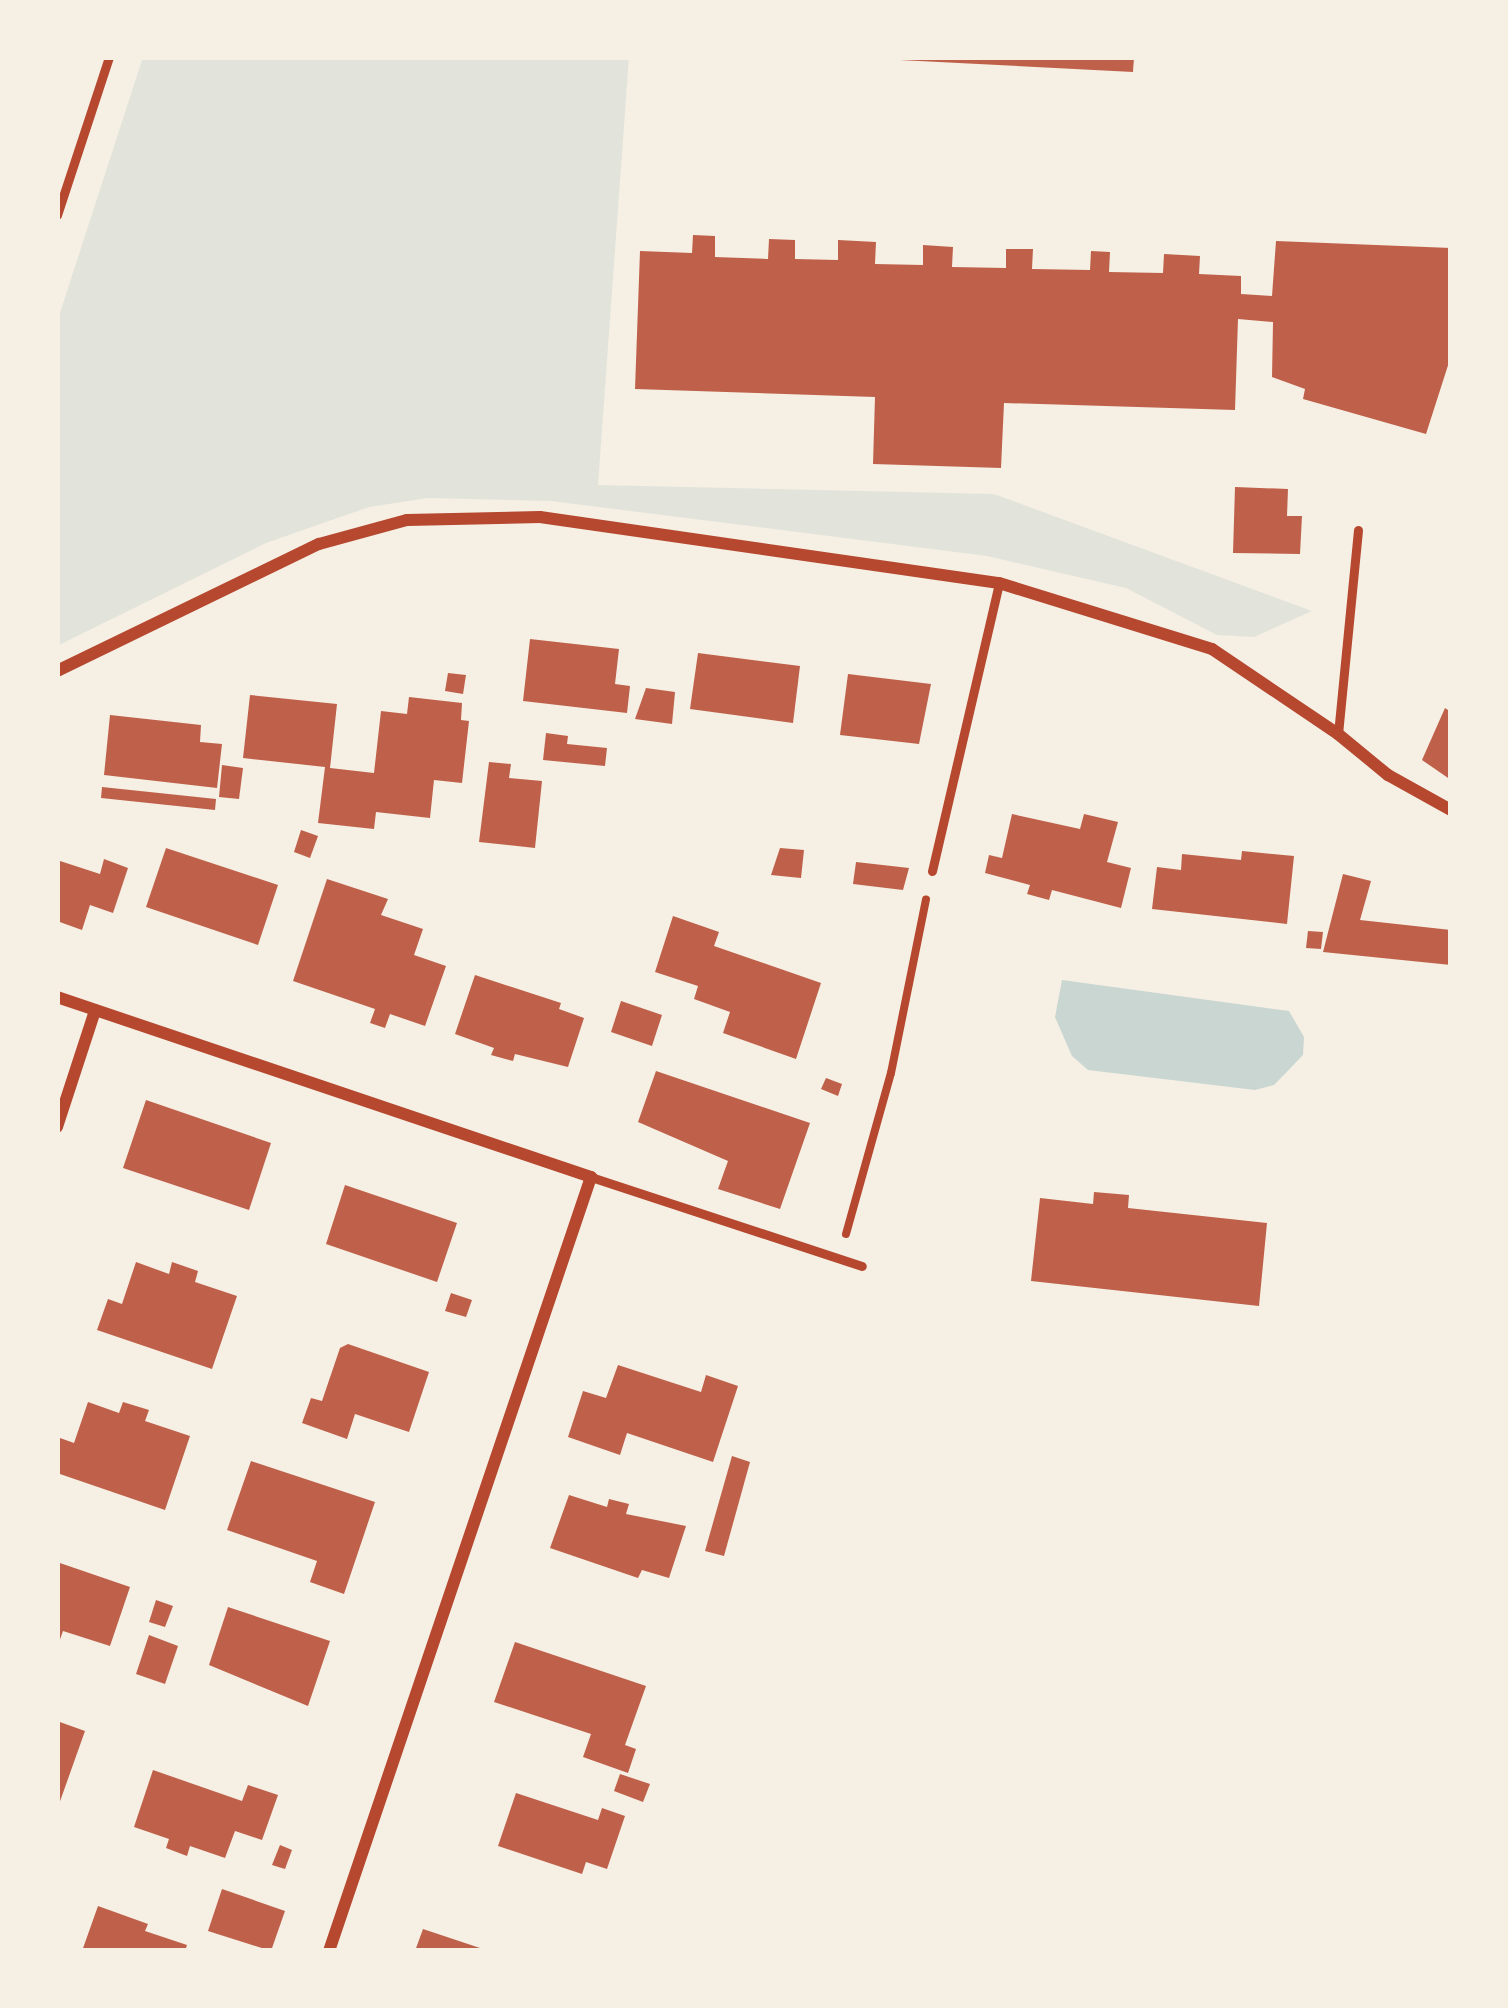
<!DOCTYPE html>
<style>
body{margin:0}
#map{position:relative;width:1508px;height:2008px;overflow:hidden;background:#f6efe4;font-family:"Exo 2",sans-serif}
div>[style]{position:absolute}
.green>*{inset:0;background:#e2e4dc}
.water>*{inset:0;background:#c9d6d2}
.building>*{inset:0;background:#bf614a}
.path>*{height:8px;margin:-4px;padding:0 4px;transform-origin:4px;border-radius:4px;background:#b5482f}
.service>*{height:9px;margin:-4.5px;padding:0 4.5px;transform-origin:4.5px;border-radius:4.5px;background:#b5482f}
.minor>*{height:12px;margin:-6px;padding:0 6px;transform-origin:6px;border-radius:6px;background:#b5482f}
span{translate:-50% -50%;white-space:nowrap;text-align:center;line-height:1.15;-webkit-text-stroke:10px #f6efe4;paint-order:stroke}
.frame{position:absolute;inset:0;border:60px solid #f6efe4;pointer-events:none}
</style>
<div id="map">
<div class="green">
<div style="clip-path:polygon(143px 57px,629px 57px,598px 485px,994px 494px,1312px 611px,1254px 637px,1217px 635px,1126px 588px,987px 556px,551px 501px,428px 498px,369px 507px,266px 543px,57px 646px,57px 322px)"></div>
</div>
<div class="water">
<div style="clip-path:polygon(1062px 980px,1289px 1011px,1304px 1037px,1303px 1055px,1274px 1085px,1255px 1090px,1088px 1070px,1072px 1056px,1055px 1017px)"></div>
</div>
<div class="building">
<div style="clip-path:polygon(840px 57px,1134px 57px,1133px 72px)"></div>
<div style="clip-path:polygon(693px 235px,715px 236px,715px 257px,768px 259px,769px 239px,795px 240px,795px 259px,838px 260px,838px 240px,876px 242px,875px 264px,923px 265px,923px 245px,953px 247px,952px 267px,1006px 268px,1006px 249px,1033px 249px,1032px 269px,1090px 270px,1091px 251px,1110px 252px,1109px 272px,1163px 273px,1164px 254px,1200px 256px,1199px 274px,1241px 276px,1241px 294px,1272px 296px,1276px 241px,1451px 248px,1451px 356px,1426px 434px,1303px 399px,1305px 389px,1272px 377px,1273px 322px,1238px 319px,1235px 410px,1004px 403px,1001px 468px,873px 464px,875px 397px,635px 389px,640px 251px,692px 253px)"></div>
<div style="clip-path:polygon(1235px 487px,1288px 489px,1287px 516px,1302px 516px,1300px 554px,1233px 553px)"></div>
<div style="clip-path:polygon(530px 639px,619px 649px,615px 684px,630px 686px,627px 713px,523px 701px)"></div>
<div style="clip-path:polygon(698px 653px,800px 666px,793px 723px,690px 709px)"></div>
<div style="clip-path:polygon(448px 673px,466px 675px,463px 694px,445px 691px)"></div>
<div style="clip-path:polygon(848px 674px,931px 684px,919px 744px,840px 735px)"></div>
<div style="clip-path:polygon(646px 688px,675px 692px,672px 724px,635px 719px)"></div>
<div style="clip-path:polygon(250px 695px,337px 704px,330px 768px,374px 773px,381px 711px,407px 714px,409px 697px,462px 703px,461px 720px,469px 721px,462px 783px,434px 780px,430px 818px,376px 812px,374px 829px,318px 823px,325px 767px,243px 758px)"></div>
<div style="clip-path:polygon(1445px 708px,1451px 712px,1451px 780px,1422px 760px)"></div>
<div style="clip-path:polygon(110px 715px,201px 725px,200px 742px,222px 744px,217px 788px,104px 775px)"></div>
<div style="clip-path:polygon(546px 733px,568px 736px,567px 744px,607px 748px,605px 766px,543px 760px)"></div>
<div style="clip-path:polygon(489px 762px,511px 764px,509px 778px,542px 781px,535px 848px,479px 842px)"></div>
<div style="clip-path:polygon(222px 765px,243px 768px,239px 799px,219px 797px)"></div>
<div style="clip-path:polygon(102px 787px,216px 799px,215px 810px,101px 798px)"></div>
<div style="clip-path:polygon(1012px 814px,1080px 829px,1084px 814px,1118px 822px,1107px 862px,1131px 868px,1121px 908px,1052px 890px,1049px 900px,1027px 894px,1030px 885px,985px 873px,989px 855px,1002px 858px)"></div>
<div style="clip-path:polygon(301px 830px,318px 836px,310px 858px,294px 852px)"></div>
<div style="clip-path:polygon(166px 848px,278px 885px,258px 945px,146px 907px)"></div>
<div style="clip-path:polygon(780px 848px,804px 850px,801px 878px,771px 875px)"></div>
<div style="clip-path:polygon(1242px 851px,1294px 856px,1287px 924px,1152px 909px,1157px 867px,1181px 870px,1182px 854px,1241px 860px)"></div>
<div style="clip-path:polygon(104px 859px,128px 868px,113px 913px,90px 905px,82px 930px,57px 921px,57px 860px,100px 874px)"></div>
<div style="clip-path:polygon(856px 862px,909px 868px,903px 890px,853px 884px)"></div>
<div style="clip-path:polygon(1343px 874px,1371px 881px,1360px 920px,1451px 930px,1451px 965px,1323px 952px)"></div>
<div style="clip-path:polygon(327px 879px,388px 899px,381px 915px,423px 929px,414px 955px,446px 966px,425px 1026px,390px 1014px,385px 1028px,370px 1023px,375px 1009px,293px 981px)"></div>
<div style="clip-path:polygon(673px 916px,719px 932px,714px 946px,821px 983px,796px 1059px,723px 1033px,730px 1012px,694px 999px,698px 986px,655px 972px)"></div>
<div style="clip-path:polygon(1308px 931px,1323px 932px,1321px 949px,1306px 948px)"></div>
<div style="clip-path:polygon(475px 975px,561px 1003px,559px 1009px,584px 1018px,568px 1067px,515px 1054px,513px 1061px,491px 1055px,494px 1048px,455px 1034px)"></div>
<div style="clip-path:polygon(621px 1001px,662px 1015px,652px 1046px,611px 1032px)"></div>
<div style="clip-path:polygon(656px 1071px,810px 1123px,780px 1209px,718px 1189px,728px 1161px,638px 1122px)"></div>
<div style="clip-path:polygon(826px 1078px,842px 1084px,838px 1096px,821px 1089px)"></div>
<div style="clip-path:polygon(146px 1100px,271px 1143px,249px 1210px,123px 1168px)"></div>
<div style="clip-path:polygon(345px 1185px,457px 1223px,437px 1282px,326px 1244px)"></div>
<div style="clip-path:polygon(1094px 1192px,1129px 1195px,1128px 1208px,1267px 1223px,1259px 1306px,1031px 1281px,1040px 1198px,1093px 1204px)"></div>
<div style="clip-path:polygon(136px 1262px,169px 1274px,172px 1262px,198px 1271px,195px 1282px,237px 1296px,212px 1369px,97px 1330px,108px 1299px,122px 1304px)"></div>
<div style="clip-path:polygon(451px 1293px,472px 1300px,466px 1317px,445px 1311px)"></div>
<div style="clip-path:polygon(348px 1344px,429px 1372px,409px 1432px,355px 1414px,347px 1439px,302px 1423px,311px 1398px,322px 1401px,340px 1348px)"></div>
<div style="clip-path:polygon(618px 1365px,701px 1392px,706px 1375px,738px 1386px,713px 1462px,627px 1433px,620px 1455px,568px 1437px,583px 1391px,606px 1398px)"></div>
<div style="clip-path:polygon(88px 1402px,119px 1413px,123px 1402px,149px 1410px,145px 1421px,190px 1436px,165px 1510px,57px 1473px,60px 1438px,74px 1443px)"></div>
<div style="clip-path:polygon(732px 1456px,750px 1462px,724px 1556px,705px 1551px)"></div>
<div style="clip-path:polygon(251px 1461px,375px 1502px,344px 1594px,310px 1582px,317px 1561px,227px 1530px)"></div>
<div style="clip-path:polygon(569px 1495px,607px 1507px,609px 1499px,629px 1504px,626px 1514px,686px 1526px,669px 1578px,642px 1570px,638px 1578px,550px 1548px)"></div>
<div style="clip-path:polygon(57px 1562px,130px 1587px,110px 1646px,63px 1631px,57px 1648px)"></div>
<div style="clip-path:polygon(156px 1600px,173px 1606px,165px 1627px,149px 1622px)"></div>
<div style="clip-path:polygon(228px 1607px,330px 1641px,308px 1706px,209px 1665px)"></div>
<div style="clip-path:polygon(149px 1635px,178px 1646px,165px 1684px,136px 1674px)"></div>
<div style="clip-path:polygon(515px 1642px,646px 1686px,625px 1745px,636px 1749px,628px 1773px,583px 1757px,591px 1734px,494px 1702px)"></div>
<div style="clip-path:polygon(57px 1721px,85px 1731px,58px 1807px,57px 1806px)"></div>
<div style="clip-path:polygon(153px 1770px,242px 1801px,248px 1785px,278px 1795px,262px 1840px,235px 1831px,225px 1858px,190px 1846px,187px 1856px,166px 1848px,169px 1839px,134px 1827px)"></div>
<div style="clip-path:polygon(620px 1774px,650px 1784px,643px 1802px,614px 1791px)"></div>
<div style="clip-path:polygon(516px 1793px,598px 1820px,602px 1808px,625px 1816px,607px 1869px,586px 1862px,582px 1874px,498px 1846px)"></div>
<div style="clip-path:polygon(280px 1845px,292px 1850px,285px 1869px,272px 1865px)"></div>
<div style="clip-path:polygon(222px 1889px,285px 1911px,271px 1951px,208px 1931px)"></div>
<div style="clip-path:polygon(98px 1906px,148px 1924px,145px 1931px,187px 1945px,185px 1951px,82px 1951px)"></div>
<div style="clip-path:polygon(423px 1929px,486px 1950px,486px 1951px,415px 1951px)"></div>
</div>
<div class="path">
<div style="left:846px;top:1234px;width:167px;rotate:-74.4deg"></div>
<div style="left:891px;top:1073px;width:177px;rotate:-78.6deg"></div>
</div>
<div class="service">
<div style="left:57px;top:215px;width:166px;rotate:-71.8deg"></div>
<div style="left:1338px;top:734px;width:205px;rotate:-84.4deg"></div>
<div style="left:932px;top:871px;width:296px;rotate:-76.9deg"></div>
<div style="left:591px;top:1177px;width:285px;rotate:18.2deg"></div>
</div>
<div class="minor">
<div style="left:57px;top:671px;width:291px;rotate:-25.9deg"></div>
<div style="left:319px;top:544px;width:91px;rotate:-15.3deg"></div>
<div style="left:407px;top:520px;width:133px;rotate:-1.3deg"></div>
<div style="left:540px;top:517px;width:464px;rotate:8.2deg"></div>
<div style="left:999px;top:583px;width:223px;rotate:17.2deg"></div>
<div style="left:1212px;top:649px;width:152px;rotate:34deg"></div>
<div style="left:1338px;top:734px;width:65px;rotate:39.4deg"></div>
<div style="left:1388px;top:775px;width:72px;rotate:29.1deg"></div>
<div style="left:57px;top:997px;width:564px;rotate:18.63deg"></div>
<div style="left:591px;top:1177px;width:817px;rotate:108.7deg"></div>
<div style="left:57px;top:1127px;width:122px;rotate:-71.9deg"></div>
</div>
<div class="frame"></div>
</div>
